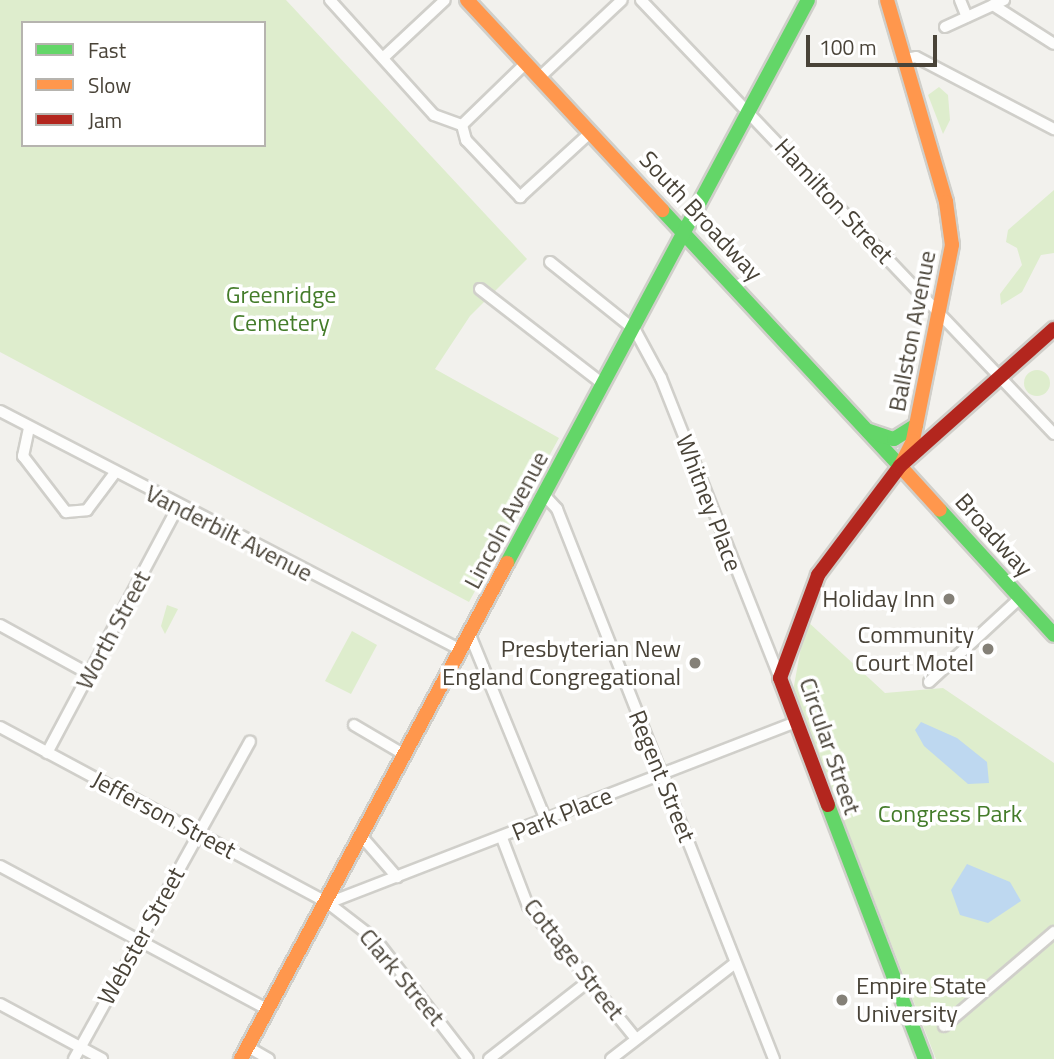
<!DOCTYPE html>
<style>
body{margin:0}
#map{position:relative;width:1054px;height:1059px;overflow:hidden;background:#f2f1ed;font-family:"Titillium Web",sans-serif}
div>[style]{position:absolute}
.green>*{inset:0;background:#deedcd}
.round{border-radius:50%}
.water>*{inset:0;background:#bed8f0}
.roads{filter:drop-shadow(2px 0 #d0cfca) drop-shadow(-2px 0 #d0cfca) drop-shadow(0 2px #d0cfca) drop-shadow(0 -2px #d0cfca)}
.street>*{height:10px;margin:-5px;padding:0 5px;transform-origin:5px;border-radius:5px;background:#fdfdfc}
.fast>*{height:14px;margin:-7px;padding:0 7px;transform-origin:7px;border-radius:7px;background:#63d668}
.slow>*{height:14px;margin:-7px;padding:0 7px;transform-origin:7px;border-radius:7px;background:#ff974d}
.jam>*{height:14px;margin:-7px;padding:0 7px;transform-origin:7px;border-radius:7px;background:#b3261e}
.dots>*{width:19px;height:19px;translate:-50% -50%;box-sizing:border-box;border:4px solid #fff;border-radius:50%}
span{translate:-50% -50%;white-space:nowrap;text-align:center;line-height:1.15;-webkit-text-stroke:7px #fff;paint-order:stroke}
.street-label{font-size:24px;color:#494338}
.park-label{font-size:24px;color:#447c2a}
.poi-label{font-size:24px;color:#494338}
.right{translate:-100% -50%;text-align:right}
.left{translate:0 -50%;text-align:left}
.legend{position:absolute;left:21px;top:21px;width:245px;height:126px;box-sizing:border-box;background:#fff;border:2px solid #b6b4af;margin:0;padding:9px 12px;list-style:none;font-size:21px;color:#494338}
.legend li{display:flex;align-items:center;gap:14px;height:35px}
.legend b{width:35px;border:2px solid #b6b4af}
.scale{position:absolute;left:806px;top:35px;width:131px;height:32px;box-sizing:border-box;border:4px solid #494338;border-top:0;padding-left:9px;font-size:21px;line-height:24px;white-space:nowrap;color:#494338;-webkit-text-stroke:5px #fff;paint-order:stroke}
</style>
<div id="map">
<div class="green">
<div style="clip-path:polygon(evenodd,0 0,286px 0,527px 259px,470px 316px,435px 369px,559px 438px,469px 602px,0 352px,0 0,23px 23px,264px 23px,264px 145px,23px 145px,23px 23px)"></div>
<div style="clip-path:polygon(939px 87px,948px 95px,950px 120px,943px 134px,928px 95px)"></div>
<div style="clip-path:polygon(1054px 190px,1054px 253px,1041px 255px,1022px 292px,1001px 305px,1000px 294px,1022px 265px,1017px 248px,1006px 242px,1008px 230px)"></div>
<div class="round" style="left:1024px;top:370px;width:26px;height:26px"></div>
<div style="clip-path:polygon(167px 605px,178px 609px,165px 634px,161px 626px)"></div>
<div style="clip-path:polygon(806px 620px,885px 693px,943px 688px,1054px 763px,1054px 1059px,936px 1059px,793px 691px)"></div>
<div style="clip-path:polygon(352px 631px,377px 645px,351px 694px,325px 681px)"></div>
</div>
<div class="water">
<div style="clip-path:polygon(921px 722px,957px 738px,987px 762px,989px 783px,968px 784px,924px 746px,915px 730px)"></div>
<div style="clip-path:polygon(967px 864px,1010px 882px,1021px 901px,988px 923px,960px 915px,951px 890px)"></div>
</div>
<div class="roads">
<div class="street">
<div style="left:330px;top:0;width:155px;rotate:47.9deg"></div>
<div style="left:434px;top:115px;width:30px;rotate:20deg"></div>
<div style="left:641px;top:0;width:599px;rotate:46.42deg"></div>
<div style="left:960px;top:0;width:18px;rotate:68deg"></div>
<div style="left:993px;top:5px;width:72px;rotate:32.6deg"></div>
<div style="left:945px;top:27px;width:65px;rotate:-24.6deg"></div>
<div style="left:384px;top:57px;width:83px;rotate:-43.1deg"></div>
<div style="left:904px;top:59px;width:12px;rotate:-9deg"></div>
<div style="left:916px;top:57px;width:156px;rotate:27.6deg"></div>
<div style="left:540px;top:77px;width:112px;rotate:-43.2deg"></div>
<div style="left:462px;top:125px;width:16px;rotate:75deg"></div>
<div style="left:466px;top:140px;width:79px;rotate:46.5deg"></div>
<div style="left:520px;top:197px;width:96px;rotate:-42.5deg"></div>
<div style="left:462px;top:125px;width:89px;rotate:-44.1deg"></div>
<div style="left:550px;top:262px;width:109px;rotate:38.7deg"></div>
<div style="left:635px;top:330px;width:55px;rotate:61.6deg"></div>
<div style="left:661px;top:378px;width:323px;rotate:68.4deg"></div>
<div style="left:480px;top:289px;width:157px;rotate:37.7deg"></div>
<div style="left:0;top:411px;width:519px;rotate:27.4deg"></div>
<div style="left:29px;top:428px;width:29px;rotate:102deg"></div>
<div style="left:23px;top:456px;width:71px;rotate:52.5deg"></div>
<div style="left:66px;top:512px;width:21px;rotate:-5deg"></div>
<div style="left:87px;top:510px;width:45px;rotate:-53.1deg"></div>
<div style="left:545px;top:496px;width:18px;rotate:47deg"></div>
<div style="left:557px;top:509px;width:591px;rotate:68.47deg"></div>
<div style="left:0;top:625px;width:102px;rotate:28.8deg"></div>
<div style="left:470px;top:635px;width:200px;rotate:67.7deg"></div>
<div style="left:929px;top:682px;width:124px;rotate:-42.7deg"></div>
<div style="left:354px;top:725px;width:59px;rotate:30.5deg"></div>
<div style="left:0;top:727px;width:372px;rotate:28.2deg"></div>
<div style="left:328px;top:903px;width:61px;rotate:37.6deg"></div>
<div style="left:376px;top:940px;width:150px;rotate:52.3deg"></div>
<div style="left:47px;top:753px;width:279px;rotate:-62deg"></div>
<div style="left:363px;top:838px;width:52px;rotate:48.9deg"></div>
<div style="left:502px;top:838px;width:73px;rotate:69.1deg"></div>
<div style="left:528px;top:906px;width:171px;rotate:50.9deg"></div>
<div style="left:0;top:866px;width:304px;rotate:28.2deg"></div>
<div style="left:328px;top:903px;width:502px;rotate:-21.14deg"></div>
<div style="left:0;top:1004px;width:116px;rotate:28.3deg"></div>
<div style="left:944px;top:1026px;width:145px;rotate:-40.5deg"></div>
<div style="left:248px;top:1047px;width:24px;rotate:30deg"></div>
<div style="left:74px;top:1059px;width:363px;rotate:-61deg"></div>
<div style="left:489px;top:1059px;width:127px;rotate:-38deg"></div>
<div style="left:611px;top:1059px;width:157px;rotate:-37.7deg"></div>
</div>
<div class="fast">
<div style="left:662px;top:210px;width:350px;rotate:47.1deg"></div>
<div style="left:869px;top:431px;width:26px;rotate:18deg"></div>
<div style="left:894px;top:439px;width:26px;rotate:-32deg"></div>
<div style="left:940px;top:510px;width:169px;rotate:47.6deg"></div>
<div style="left:507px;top:563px;width:638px;rotate:-61.87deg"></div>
<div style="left:828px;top:805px;width:272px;rotate:69.1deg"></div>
</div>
<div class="slow">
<div style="left:467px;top:0;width:287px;rotate:47.1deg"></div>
<div style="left:887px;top:0;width:210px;rotate:73.7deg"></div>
<div style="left:946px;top:202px;width:43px;rotate:82.1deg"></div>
<div style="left:952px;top:245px;width:200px;rotate:101.3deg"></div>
<div style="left:913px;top:441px;width:28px;rotate:117deg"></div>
<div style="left:900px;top:466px;width:59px;rotate:47.7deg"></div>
<div style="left:241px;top:1059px;width:563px;rotate:-61.8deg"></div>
</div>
<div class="jam">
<div style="left:828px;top:805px;width:136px;rotate:-110.7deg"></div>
<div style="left:780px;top:678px;width:110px;rotate:-69.7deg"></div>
<div style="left:818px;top:575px;width:136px;rotate:-53deg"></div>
<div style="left:900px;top:466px;width:206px;rotate:-41.7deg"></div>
</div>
</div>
<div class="dots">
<div style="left:949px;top:599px;background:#848077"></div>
<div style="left:988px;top:649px;background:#848077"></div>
<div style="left:695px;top:663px;background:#848077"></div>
<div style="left:842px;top:1000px;background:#848077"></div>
</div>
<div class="street-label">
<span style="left:834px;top:201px;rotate:47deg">Hamilton Street</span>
<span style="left:701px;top:216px;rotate:47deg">South Broadway</span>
<span style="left:912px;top:331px;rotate:-79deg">Ballston Avenue</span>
<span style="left:709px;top:503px;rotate:69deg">Whitney Place</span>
<span style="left:506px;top:520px;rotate:-62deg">Lincoln Avenue</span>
<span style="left:229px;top:533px;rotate:27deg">Vanderbilt Avenue</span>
<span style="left:994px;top:535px;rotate:48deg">Broadway</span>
<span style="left:113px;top:630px;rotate:-62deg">Worth Street</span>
<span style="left:830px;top:746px;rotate:71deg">Circular Street</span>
<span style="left:662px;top:776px;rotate:68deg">Regent Street</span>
<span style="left:562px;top:814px;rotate:-22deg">Park Place</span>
<span style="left:164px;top:815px;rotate:28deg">Jefferson Street</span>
<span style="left:141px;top:936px;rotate:-61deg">Webster Street</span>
<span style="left:574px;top:959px;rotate:52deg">Cottage Street</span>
<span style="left:402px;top:977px;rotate:50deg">Clark Street</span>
</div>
<div class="park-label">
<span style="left:281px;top:309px">Greenridge<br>Cemetery</span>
<span style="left:950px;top:814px">Congress Park</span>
</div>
<div class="poi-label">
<span class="right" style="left:935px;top:599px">Holiday Inn</span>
<span class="right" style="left:974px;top:649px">Community<br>Court Motel</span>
<span class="right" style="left:681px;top:663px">Presbyterian New<br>England Congregational</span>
<span class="left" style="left:856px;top:1000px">Empire State<br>University</span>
</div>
<ul class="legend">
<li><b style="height:9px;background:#63d668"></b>Fast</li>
<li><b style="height:9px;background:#ff974d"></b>Slow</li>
<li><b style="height:9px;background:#b3261e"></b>Jam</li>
</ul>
<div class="scale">100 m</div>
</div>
